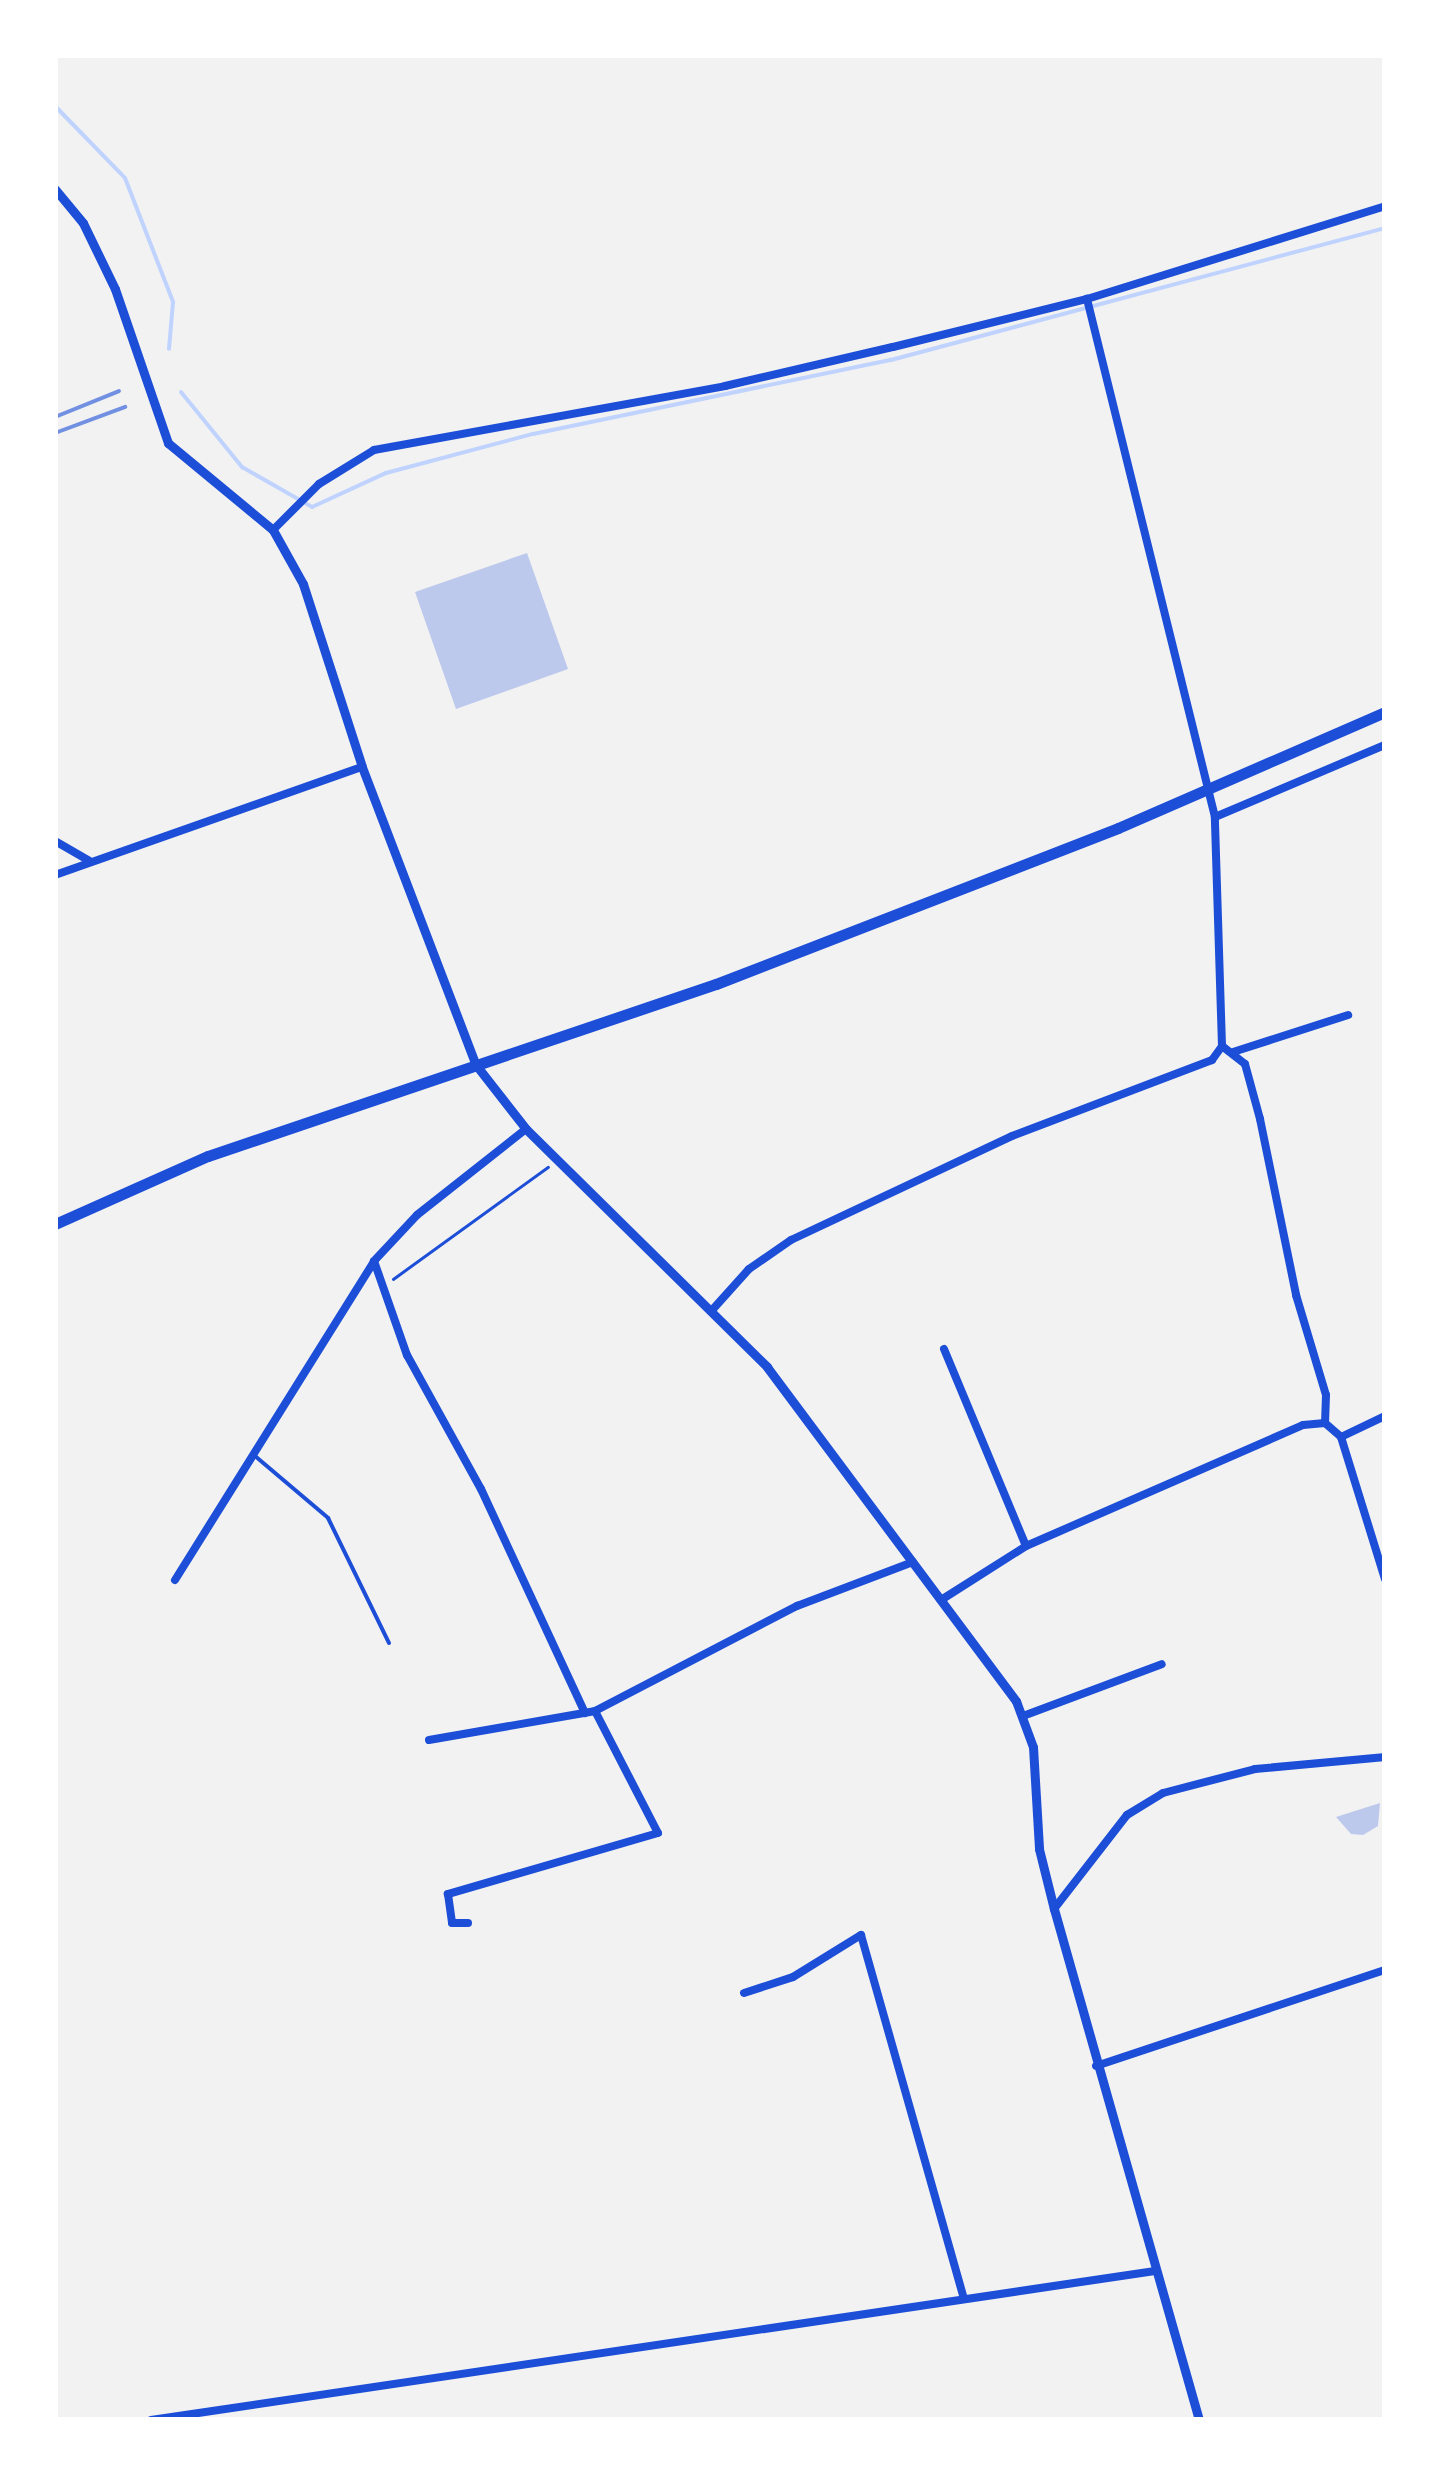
<!DOCTYPE html>
<style>
body{margin:0}
#map{position:relative;width:1440px;height:2475px;overflow:hidden;background:#f2f2f2;font-family:"DM Sans",sans-serif}
div>[style]{position:absolute}
.stream>*{height:4px;margin:-2px;padding:0 2px;transform-origin:2px;border-radius:2px;background:#bfd3fe}
.building>*{inset:0;background:#bdc9ec}
.path>*{height:2.5px;margin:-1.25px;padding:0 1.25px;transform-origin:1.25px;border-radius:1.25px;background:#1d4ed8}
.service>*{height:4px;margin:-2px;padding:0 2px;transform-origin:2px;border-radius:2px;background:#1d4ed8}
.minor>*{height:8px;margin:-4px;padding:0 4px;transform-origin:4px;border-radius:4px;background:#1d4ed8}
.tertiary>*{height:9px;margin:-4.5px;padding:0 4.5px;transform-origin:4.5px;border-radius:4.5px;background:#1d4ed8}
.primary>*{height:11px;margin:-5.5px;padding:0 5.5px;transform-origin:5.5px;border-radius:5.5px;background:#1d4ed8}
.rail>*{height:4px;margin:-2px;padding:0 2px;transform-origin:2px;border-radius:2px;background:#7290e2}
span{translate:-50% -50%;white-space:nowrap;text-align:center;line-height:1.15;-webkit-text-stroke:9px #fff;paint-order:stroke}
.frame{position:absolute;inset:0;border:58px solid #fff;pointer-events:none}
</style>
<div id="map">
<div class="stream">
<div style="left:55px;top:106px;width:100px;rotate:45.8deg"></div>
<div style="left:125px;top:178px;width:133px;rotate:68.8deg"></div>
<div style="left:173px;top:302px;width:47px;rotate:94.9deg"></div>
<div style="left:181px;top:392px;width:97px;rotate:50.9deg"></div>
<div style="left:242px;top:467px;width:81px;rotate:29.7deg"></div>
<div style="left:312px;top:507px;width:81px;rotate:-24.7deg"></div>
<div style="left:386px;top:473px;width:152px;rotate:-14.9deg"></div>
<div style="left:533px;top:434px;width:366px;rotate:-11.7deg"></div>
<div style="left:891px;top:360px;width:511px;rotate:-14.96deg"></div>
</div>
<div class="building">
<div style="clip-path:polygon(527px 553px,568px 669px,456px 709px,415px 592px)"></div>
<div style="clip-path:polygon(1380px 1803px,1378px 1826px,1363px 1835px,1351px 1834px,1336px 1817px)"></div>
</div>
<div class="path">
<div style="left:393px;top:1279px;width:191px;rotate:-35.9deg"></div>
</div>
<div class="service">
<div style="left:255px;top:1456px;width:96px;rotate:40.3deg"></div>
<div style="left:328px;top:1518px;width:139px;rotate:64deg"></div>
</div>
<div class="minor">
<div style="left:273px;top:530px;width:65px;rotate:-45deg"></div>
<div style="left:319px;top:484px;width:65px;rotate:-31.7deg"></div>
<div style="left:374px;top:450px;width:357px;rotate:-10.3deg"></div>
<div style="left:725px;top:386px;width:172px;rotate:-13.1deg"></div>
<div style="left:893px;top:347px;width:200px;rotate:-13.9deg"></div>
<div style="left:1087px;top:299px;width:312px;rotate:-17.3deg"></div>
<div style="left:1215px;top:817px;width:185px;rotate:-23deg"></div>
<div style="left:55px;top:841px;width:39px;rotate:30deg"></div>
<div style="left:55px;top:875px;width:325px;rotate:-19.4deg"></div>
<div style="left:1222px;top:1046px;width:29px;rotate:38deg"></div>
<div style="left:1245px;top:1064px;width:57px;rotate:74.7deg"></div>
<div style="left:1260px;top:1119px;width:180px;rotate:78.4deg"></div>
<div style="left:1296px;top:1295px;width:104px;rotate:73.3deg"></div>
<div style="left:1326px;top:1395px;width:28px;rotate:92deg"></div>
<div style="left:1233px;top:1052px;width:121px;rotate:-17.8deg"></div>
<div style="left:374px;top:1261px;width:100px;rotate:70.7deg"></div>
<div style="left:407px;top:1355px;width:153px;rotate:61.1deg"></div>
<div style="left:481px;top:1489px;width:247px;rotate:65.1deg"></div>
<div style="left:714px;top:1308px;width:52px;rotate:-48.1deg"></div>
<div style="left:749px;top:1269px;width:51px;rotate:-34.6deg"></div>
<div style="left:791px;top:1240px;width:244px;rotate:-25.2deg"></div>
<div style="left:1012px;top:1136px;width:214px;rotate:-20.8deg"></div>
<div style="left:1212px;top:1060px;width:17px;rotate:-54deg"></div>
<div style="left:1222px;top:1046px;width:229px;rotate:-91.8deg"></div>
<div style="left:1215px;top:817px;width:534px;rotate:-103.88deg"></div>
<div style="left:944px;top:1349px;width:213px;rotate:67.4deg"></div>
<div style="left:1341px;top:1437px;width:149px;rotate:72.8deg"></div>
<div style="left:175px;top:1580px;width:376px;rotate:-58deg"></div>
<div style="left:374px;top:1261px;width:63px;rotate:-46.9deg"></div>
<div style="left:417px;top:1215px;width:139px;rotate:-38.3deg"></div>
<div style="left:941px;top:1600px;width:101px;rotate:-32.4deg"></div>
<div style="left:1026px;top:1546px;width:302px;rotate:-23.6deg"></div>
<div style="left:1303px;top:1425px;width:22px;rotate:-5deg"></div>
<div style="left:1325px;top:1423px;width:21px;rotate:41deg"></div>
<div style="left:1341px;top:1437px;width:49px;rotate:-25.5deg"></div>
<div style="left:595px;top:1711px;width:228px;rotate:-27.5deg"></div>
<div style="left:797px;top:1606px;width:124px;rotate:-20.8deg"></div>
<div style="left:1023px;top:1716px;width:148px;rotate:-20.5deg"></div>
<div style="left:429px;top:1740px;width:169px;rotate:-9.9deg"></div>
<div style="left:595px;top:1711px;width:137px;rotate:62.7deg"></div>
<div style="left:658px;top:1833px;width:219px;rotate:163.8deg"></div>
<div style="left:448px;top:1894px;width:29px;rotate:82deg"></div>
<div style="left:452px;top:1923px;width:16px"></div>
<div style="left:1054px;top:1909px;width:119px;rotate:-52.2deg"></div>
<div style="left:1127px;top:1815px;width:42px;rotate:-31.4deg"></div>
<div style="left:1163px;top:1793px;width:95px;rotate:-14.6deg"></div>
<div style="left:1255px;top:1769px;width:131px;rotate:-5.3deg"></div>
<div style="left:744px;top:1993px;width:52px;rotate:-18.1deg"></div>
<div style="left:793px;top:1977px;width:80px;rotate:-31.7deg"></div>
<div style="left:861px;top:1935px;width:377px;rotate:74.2deg"></div>
<div style="left:1096px;top:2066px;width:305px;rotate:-18.4deg"></div>
<div style="left:151px;top:2420px;width:1015px;rotate:-8.44deg"></div>
</div>
<div class="tertiary">
<div style="left:55px;top:189px;width:44px;rotate:50.5deg"></div>
<div style="left:83px;top:223px;width:73px;rotate:64.1deg"></div>
<div style="left:115px;top:289px;width:163px;rotate:71deg"></div>
<div style="left:168px;top:443px;width:136px;rotate:39.6deg"></div>
<div style="left:273px;top:530px;width:62px;rotate:60.9deg"></div>
<div style="left:303px;top:584px;width:192px;rotate:72.1deg"></div>
<div style="left:362px;top:767px;width:319px;rotate:69.1deg"></div>
<div style="left:476px;top:1065px;width:81px;rotate:52deg"></div>
<div style="left:526px;top:1129px;width:339px;rotate:44.6deg"></div>
<div style="left:767px;top:1367px;width:417px;rotate:53.3deg"></div>
<div style="left:1016px;top:1701px;width:49px;rotate:69.7deg"></div>
<div style="left:1033px;top:1747px;width:102px;rotate:86.6deg"></div>
<div style="left:1039px;top:1849px;width:62px;rotate:76deg"></div>
<div style="left:1054px;top:1909px;width:531px;rotate:74.16deg"></div>
</div>
<div class="primary">
<div style="left:55px;top:1224px;width:167px;rotate:-24deg"></div>
<div style="left:208px;top:1156px;width:536px;rotate:-18.71deg"></div>
<div style="left:716px;top:984px;width:431px;rotate:-21.2deg"></div>
<div style="left:1118px;top:828px;width:291px;rotate:-23.5deg"></div>
</div>
<div class="rail">
<div style="left:55px;top:417px;width:69px;rotate:-22.1deg"></div>
<div style="left:55px;top:433px;width:75px;rotate:-20.4deg"></div>
</div>
<div class="frame"></div>
</div>
